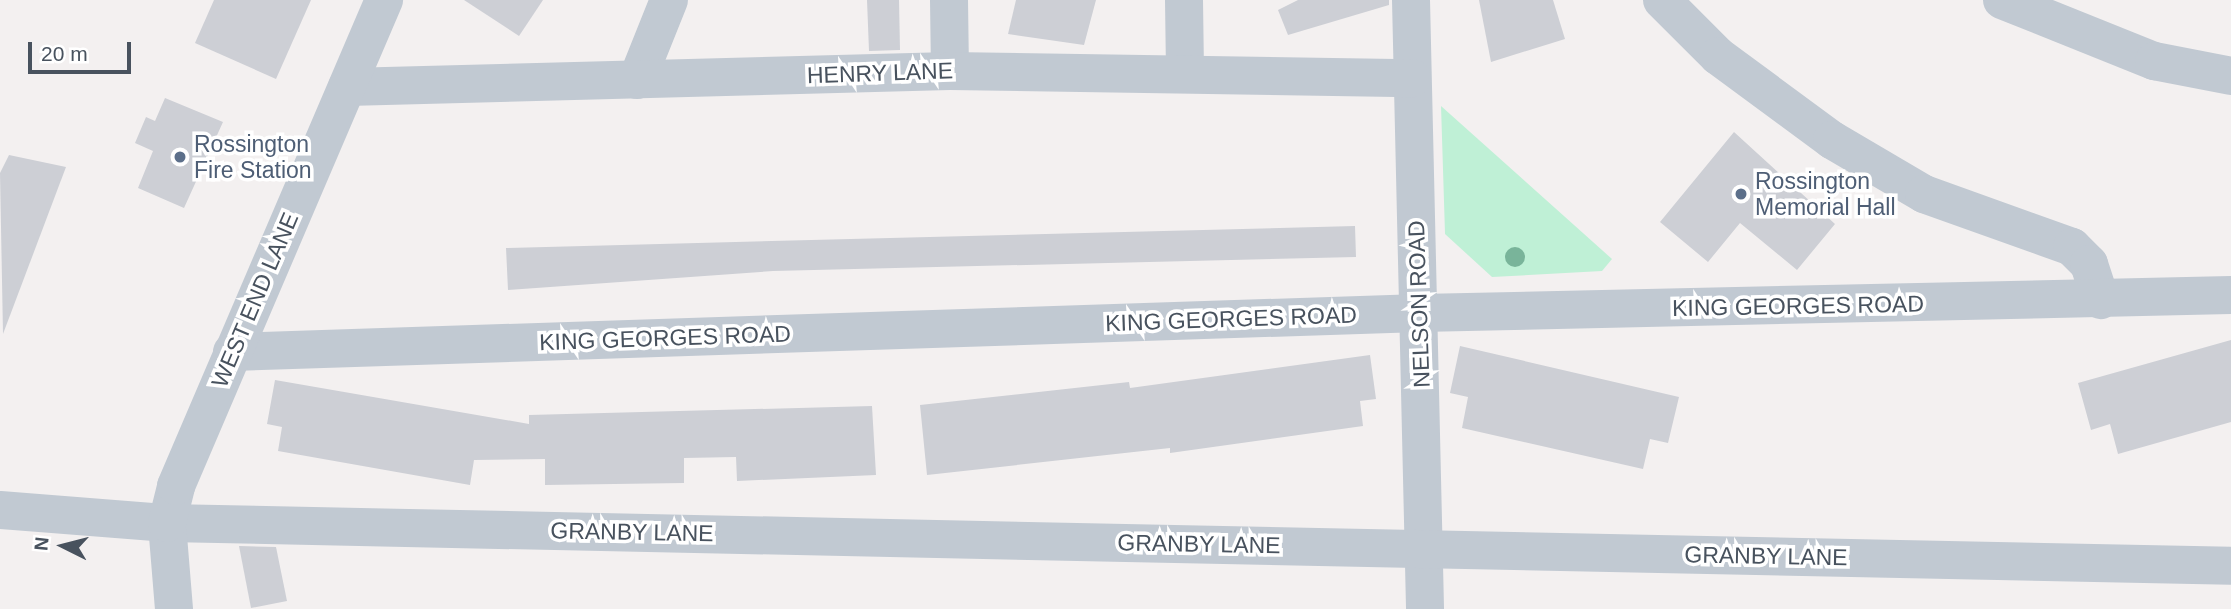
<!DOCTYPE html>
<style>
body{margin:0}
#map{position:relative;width:2231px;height:609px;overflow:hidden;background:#f3f0f0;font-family:Helvetica,sans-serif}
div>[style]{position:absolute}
.green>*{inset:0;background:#bff0d6}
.building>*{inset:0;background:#cdcfd5}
.minor>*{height:38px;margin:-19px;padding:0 19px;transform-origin:19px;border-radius:19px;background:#c1c9d2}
.trees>*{width:20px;height:20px;margin:-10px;border-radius:50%;background:#79b49a}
.dots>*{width:19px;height:19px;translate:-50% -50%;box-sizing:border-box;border:4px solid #fff;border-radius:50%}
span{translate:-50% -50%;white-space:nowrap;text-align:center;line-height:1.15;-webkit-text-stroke:7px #fff;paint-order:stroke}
.street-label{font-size:23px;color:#48525e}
.service-label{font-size:23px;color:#4e5e75}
.left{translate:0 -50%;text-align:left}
.north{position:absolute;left:28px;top:511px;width:70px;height:70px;-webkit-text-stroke:5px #fff;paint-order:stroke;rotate:276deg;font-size:19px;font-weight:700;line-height:28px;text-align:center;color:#48525e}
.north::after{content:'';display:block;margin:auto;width:24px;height:32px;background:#48525e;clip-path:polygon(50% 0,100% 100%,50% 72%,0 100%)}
.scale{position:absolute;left:28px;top:42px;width:103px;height:32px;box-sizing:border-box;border:4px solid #48525e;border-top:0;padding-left:9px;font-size:21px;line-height:24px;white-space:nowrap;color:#48525e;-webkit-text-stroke:5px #fff;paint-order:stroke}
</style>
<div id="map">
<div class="green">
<div style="clip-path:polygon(1441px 106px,1612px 259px,1602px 271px,1492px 277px,1445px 234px)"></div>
</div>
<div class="building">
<div style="clip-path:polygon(214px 0,311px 0,276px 79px,195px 43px)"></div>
<div style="clip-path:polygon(464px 0,543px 0,519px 36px)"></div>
<div style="clip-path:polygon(867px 0,899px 0,900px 50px,869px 51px)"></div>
<div style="clip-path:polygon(1016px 0,1096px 0,1084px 45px,1008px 34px)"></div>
<div style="clip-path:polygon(1298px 0,1389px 0,1389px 5px,1288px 35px,1278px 10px)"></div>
<div style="clip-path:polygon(1479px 0,1553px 0,1565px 39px,1491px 62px)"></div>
<div style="clip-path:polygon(165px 98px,223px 122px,184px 208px,138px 188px,153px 151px,135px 143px,146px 117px,155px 121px)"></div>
<div style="clip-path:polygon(1734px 132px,1835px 224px,1797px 270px,1740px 223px,1708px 262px,1660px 222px)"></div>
<div style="clip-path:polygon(9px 155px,66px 167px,3px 334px,0 173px)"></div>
<div style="clip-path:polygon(1355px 226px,1356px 257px,773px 271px,508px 290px,506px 248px)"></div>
<div style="clip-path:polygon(2231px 340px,2231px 422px,2118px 454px,2110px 424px,2091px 430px,2078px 383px)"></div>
<div style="clip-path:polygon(1460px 346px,1679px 397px,1668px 443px,1650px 439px,1643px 469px,1462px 428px,1468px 397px,1450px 393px)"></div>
<div style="clip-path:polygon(1370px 355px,1376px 399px,1360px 401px,1363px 426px,1170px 453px,1170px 448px,927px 475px,920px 405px,1129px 382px,1130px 388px)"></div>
<div style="clip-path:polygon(275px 380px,529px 424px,529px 415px,872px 406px,876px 475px,737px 481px,736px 457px,684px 458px,684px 483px,545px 485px,545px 459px,474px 460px,470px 485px,278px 451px,282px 427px,267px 424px)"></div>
<div style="clip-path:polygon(239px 546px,276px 547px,287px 601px,251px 608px)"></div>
</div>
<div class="minor">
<div style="left:949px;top:0;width:71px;rotate:89.2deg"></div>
<div style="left:1184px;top:0;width:72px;rotate:89.2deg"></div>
<div style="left:1411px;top:0;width:609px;rotate:88.68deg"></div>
<div style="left:1662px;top:0;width:79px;rotate:45deg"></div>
<div style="left:1718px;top:56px;width:142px;rotate:36.4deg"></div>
<div style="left:1832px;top:140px;width:107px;rotate:30.4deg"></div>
<div style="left:1924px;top:194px;width:157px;rotate:19.7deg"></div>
<div style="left:2072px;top:247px;width:24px;rotate:45deg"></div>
<div style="left:2089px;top:264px;width:38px;rotate:72deg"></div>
<div style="left:2002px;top:0;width:164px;rotate:21.9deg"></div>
<div style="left:2154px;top:61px;width:78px;rotate:11deg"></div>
<div style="left:637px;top:80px;width:86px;rotate:-68.2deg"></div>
<div style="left:347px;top:87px;width:603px;rotate:-1.52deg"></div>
<div style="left:950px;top:71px;width:462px;rotate:0.9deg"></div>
<div style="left:232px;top:352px;width:1189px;rotate:-1.88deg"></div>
<div style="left:1420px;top:313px;width:811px;rotate:-1.27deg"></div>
<div style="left:0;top:510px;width:168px;rotate:4.5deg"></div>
<div style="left:167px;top:523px;width:2064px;rotate:1.19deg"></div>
<div style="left:174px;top:609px;width:86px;rotate:-94.7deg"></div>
<div style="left:167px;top:523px;width:38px;rotate:-76deg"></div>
<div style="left:176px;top:486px;width:529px;rotate:-66.83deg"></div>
</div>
<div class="trees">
<div style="left:1515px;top:257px"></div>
</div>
<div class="dots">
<div style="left:180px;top:157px;background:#5c6f8a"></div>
<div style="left:1741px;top:194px;background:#5c6f8a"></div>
</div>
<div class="street-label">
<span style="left:880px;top:73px;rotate:-2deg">HENRY LANE</span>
<span style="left:255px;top:300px;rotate:-67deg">WEST END LANE</span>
<span style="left:1419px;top:304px;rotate:-92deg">NELSON ROAD</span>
<span style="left:1798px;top:306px;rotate:-1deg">KING GEORGES ROAD</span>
<span style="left:1231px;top:319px;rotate:-2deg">KING GEORGES ROAD</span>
<span style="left:665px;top:338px;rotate:-2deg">KING GEORGES ROAD</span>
<span style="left:632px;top:532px;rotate:1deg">GRANBY LANE</span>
<span style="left:1199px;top:544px;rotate:1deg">GRANBY LANE</span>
<span style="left:1766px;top:556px;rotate:1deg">GRANBY LANE</span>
</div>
<div class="service-label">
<span class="left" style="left:194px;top:157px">Rossington<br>Fire Station</span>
<span class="left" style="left:1755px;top:194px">Rossington<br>Memorial Hall</span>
</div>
<div class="north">N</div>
<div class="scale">20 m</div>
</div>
